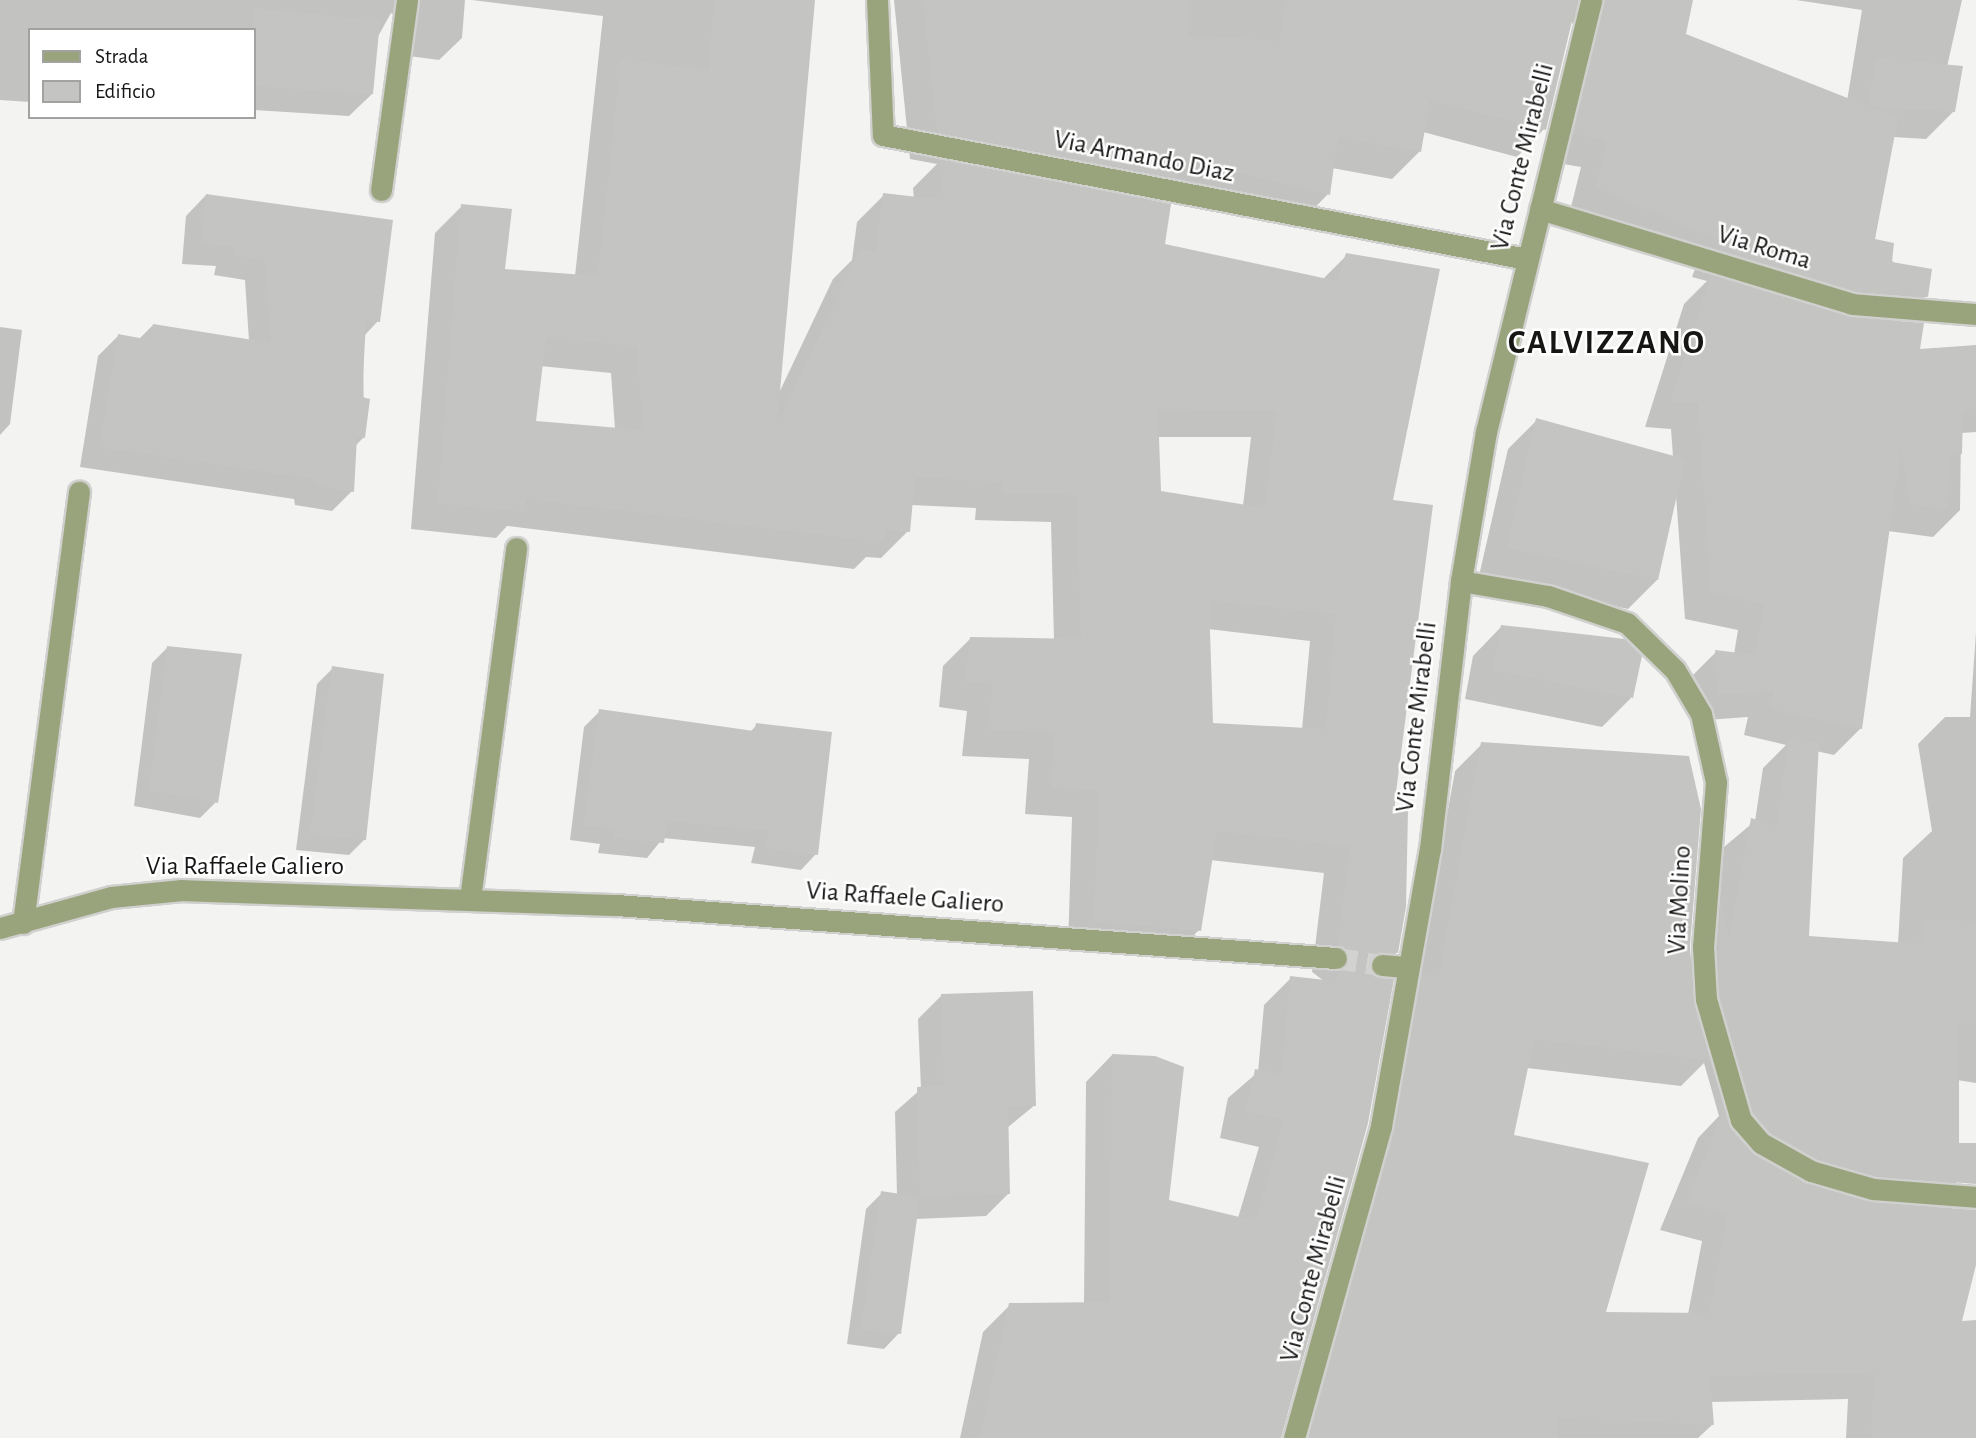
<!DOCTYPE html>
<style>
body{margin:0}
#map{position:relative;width:1976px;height:1438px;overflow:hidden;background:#f3f4f1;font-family:"Alegreya Sans",sans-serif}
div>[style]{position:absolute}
.shadow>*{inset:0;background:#0003}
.building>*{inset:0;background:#c4c5c2}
.street-tunnel>*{height:21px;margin-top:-10.5px;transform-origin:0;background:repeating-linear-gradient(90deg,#d2d3d0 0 21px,transparent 0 31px)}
.roads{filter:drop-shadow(2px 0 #d0d0ce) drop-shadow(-2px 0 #d0d0ce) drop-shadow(0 2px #d0d0ce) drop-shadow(0 -2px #d0d0ce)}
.street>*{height:21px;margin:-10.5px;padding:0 10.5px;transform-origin:10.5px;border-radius:10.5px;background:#99a47d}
span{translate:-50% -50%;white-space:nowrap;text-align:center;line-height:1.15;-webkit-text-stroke:5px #fff;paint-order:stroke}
.street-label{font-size:26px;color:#161615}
.district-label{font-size:33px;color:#161615;font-weight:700;letter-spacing:2px}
.legend{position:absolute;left:28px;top:28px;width:228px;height:91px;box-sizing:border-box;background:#fff;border:2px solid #a2a2a1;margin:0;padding:9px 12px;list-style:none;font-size:21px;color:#161615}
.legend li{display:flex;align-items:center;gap:14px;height:35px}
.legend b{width:35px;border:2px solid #a2a2a1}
</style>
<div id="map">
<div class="shadow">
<div style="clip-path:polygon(0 0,465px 0,462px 38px,439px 60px,394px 54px,397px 17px,391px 13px,376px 40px,372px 94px,349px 116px,254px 110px,254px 30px,30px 30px,30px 102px,0 100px)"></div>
<div style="clip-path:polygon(evenodd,472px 0,813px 0,778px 395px,833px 279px,852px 260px,857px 222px,884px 195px,914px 199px,913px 188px,937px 164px,910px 159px,894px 0,1691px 0,1684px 35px,1847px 101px,1862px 10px,1796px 0,1962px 0,1947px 67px,1953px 112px,1926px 139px,1893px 137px,1873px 241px,1926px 296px,1899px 323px,1918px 350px,1976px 347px,1976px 432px,1961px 433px,1960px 510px,1933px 537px,1888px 531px,1861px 728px,1834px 755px,1816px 751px,1807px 938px,1898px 944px,1903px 858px,1932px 831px,1918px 744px,1945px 717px,1970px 717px,1976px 632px,1976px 1083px,1957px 1080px,1957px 1182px,1930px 1208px,1957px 1371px,1976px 1371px,1976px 1438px,1846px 1438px,1848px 1399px,1710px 1402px,1712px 1425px,1698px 1438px,1289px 1438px,1417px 981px,1455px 771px,1482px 744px,1691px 958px,1694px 927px,1713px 907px,1724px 847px,1755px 821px,1763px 768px,1786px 745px,1744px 735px,1748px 717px,1692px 721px,1689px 679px,1716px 652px,1734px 654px,1738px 630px,1685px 619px,1676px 495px,1657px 580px,1628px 609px,1479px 576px,1508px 449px,1537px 420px,1673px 457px,1671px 429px,1645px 427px,1684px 304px,1707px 281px,1692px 277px,1695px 269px,1569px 215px,1581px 167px,1546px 161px,1577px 31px,1571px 21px,1544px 129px,1517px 157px,1423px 132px,1419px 152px,1392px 179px,1332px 168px,1328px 194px,1301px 222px,1163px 188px,1150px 201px,1163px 246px,1322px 280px,1347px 255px,1391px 502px,1397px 952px,1372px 977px,1281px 1438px,960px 1438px,983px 1332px,1010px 1305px,1084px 1304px,1086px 1082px,1112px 1055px,1167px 1201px,1238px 1218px,1259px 1147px,1220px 1138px,1228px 1098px,1258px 1072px,1264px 1005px,1291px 978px,1324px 981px,1312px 972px,1324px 873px,1210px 860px,1199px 930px,1172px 957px,1068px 948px,1072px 817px,1025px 814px,1029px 759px,962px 756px,967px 711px,939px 707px,943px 666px,970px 639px,1054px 640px,1051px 522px,975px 520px,976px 508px,911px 505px,908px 531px,881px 558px,866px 557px,854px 569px,507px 526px,496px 538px,411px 529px,435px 233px,462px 206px,503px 270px,575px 276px,603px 16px,472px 0,540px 366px,611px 373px,615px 429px,534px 422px,540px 366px,472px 0,1157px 437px,1251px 437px,1243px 506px,1159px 492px,1157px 437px,472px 0,1208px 629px,1310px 641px,1302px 730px,1211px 725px,1208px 629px,472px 0,1704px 1063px,1719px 1116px,1698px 1138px,1660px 1230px,1702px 1241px,1688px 1314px,1604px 1314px,1512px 1136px,1527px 1068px,1681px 1086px,1704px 1063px)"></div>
<div style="clip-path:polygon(206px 195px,378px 321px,363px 337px,364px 437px,355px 446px,352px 491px,332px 511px,295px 505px,294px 499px,80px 467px,98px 356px,118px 336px,139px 339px,153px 325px,249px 341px,245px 280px,214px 275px,216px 266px,182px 264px,186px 216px)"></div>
<div style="clip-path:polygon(0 327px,22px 330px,10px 424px,0 435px)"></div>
<div style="clip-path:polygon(1502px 626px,1631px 698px,1602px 727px,1465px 699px,1473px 656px)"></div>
<div style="clip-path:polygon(167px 648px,216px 802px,200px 818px,134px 806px,152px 663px)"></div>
<div style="clip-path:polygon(333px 668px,365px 839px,349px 855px,296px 850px,317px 684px)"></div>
<div style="clip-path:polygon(600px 711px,750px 732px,757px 725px,816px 854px,801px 870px,751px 863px,755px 847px,663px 838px,647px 858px,598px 853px,600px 844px,570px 840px,584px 727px)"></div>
<div style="clip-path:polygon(941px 996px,1035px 1105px,1007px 1128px,1009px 1193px,986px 1216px,915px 1219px,899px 1333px,884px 1349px,847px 1344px,866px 1209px,882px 1193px,897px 1195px,895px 1112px,921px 1089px,918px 1019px)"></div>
</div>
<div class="building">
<div style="clip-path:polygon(evenodd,714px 0,815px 0,777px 425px,860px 250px,876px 251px,883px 193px,944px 200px,939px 159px,1171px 204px,1165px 244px,1337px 281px,1346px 253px,1440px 269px,1393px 500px,1433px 505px,1394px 808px,1408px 811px,1406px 907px,1398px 953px,1377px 953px,1369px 963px,1375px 976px,1394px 979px,1368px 1123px,1281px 1438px,980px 1438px,1009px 1303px,1110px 1302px,1112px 1054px,1155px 1056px,1184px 1067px,1169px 1200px,1256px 1221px,1284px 1120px,1246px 1111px,1255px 1069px,1282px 1074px,1290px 976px,1334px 981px,1349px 960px,1338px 945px,1350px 846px,1217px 831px,1201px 931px,1094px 922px,1099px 791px,1051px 787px,1055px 732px,988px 730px,993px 684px,965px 681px,970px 637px,1081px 639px,1077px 495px,1001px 493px,1002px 482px,915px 477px,910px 532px,886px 530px,883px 542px,526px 499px,524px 512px,438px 503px,461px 204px,512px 209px,505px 269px,598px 276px,621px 59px,709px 70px,714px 0,546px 338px,637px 346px,643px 430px,536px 421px,546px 338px,714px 0,1277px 410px,1265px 508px,1161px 491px,1158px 411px,1277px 410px,714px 0,1209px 600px,1336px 614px,1326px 729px,1213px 723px,1209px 600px)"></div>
<div style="clip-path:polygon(923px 0,1188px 0,1189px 36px,1280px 41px,1285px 0,1577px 0,1546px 130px,1430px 100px,1421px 152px,1338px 137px,1330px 195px,1179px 158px,1176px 178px,937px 132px)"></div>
<div style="clip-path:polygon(1604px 0,1693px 0,1686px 34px,1898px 118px,1875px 239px,1894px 243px,1892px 262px,1932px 269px,1928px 297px,1854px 291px,1719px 250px,1721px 241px,1596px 188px,1607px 140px,1572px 134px)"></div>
<div style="clip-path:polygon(254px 8px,380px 21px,373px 94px,254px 86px)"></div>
<div style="clip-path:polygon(1876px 58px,1963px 66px,1955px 112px,1868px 107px)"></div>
<div style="clip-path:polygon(206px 194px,393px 220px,380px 322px,366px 321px,362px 397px,370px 399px,365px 438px,357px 437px,354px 492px,315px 485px,314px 479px,100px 447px,118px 334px,150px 340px,153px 324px,271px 343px,265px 260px,233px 255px,235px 247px,201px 244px)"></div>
<div style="clip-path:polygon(1711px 275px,1848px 317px,1924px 323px,1920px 349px,1976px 345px,1976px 408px,1963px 410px,1962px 454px,1950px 456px,1947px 509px,1910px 504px,1901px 447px,1862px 729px,1770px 709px,1774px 691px,1718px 695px,1715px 650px,1756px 655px,1764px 604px,1711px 592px,1698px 403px,1671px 401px)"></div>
<div style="clip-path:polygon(1536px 418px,1685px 459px,1658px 580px,1507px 548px)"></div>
<div style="clip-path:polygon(1501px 625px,1625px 639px,1642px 656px,1633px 698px,1493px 670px)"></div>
<div style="clip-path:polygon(167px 646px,242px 654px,218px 803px,149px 790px)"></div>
<div style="clip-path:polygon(332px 666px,384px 674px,366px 840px,310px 835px)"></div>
<div style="clip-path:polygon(599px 709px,754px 731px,756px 723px,832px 732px,818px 855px,766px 848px,769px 831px,667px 821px,664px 843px,613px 838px,614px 829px,584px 825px)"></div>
<div style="clip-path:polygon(1789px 739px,1819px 742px,1809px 936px,1923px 944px,1924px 920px,1976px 921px,1976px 1023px,1959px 1023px,1959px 1143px,1976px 1143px,1976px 1184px,1875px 1176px,1816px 1159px,1769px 1133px,1753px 1114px,1719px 997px,1720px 898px,1729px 939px,1751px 818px,1776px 826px)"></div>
<div style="clip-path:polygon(1481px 742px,1689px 756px,1701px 809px,1690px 945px,1693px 1000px,1710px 1060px,1534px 1039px,1514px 1135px,1649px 1163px,1606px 1312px,1709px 1313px,1728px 1214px,1686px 1203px,1724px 1109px,1751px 1152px,1807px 1184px,1872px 1202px,1976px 1210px,1976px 1265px,1962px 1321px,1976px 1320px,1976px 1438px,1871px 1438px,1874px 1373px,1710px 1376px,1714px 1425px,1559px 1418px,1558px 1438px,1308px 1438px,1394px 1129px,1421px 974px,1439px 976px)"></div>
<div style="clip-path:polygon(1033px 991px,1036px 1106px,1008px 1106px,1010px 1194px,920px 1197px,917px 1087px,944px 1086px,941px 994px)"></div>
<div style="clip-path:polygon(881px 1191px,920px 1197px,901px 1334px,861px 1329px)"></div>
</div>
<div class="street-tunnel">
<div style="left:1336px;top:958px;width:47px;rotate:8.7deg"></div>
</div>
<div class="roads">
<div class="street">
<div style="left:877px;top:0;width:135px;rotate:87.5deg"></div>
<div style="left:883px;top:135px;width:656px;rotate:10.9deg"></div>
<div style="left:381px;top:190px;width:192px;rotate:-82.2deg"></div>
<div style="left:1540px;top:209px;width:326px;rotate:16.9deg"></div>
<div style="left:1852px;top:304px;width:124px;rotate:4.6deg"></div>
<div style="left:1461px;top:581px;width:88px;rotate:9.8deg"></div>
<div style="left:1548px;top:596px;width:83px;rotate:18.9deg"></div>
<div style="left:1627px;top:623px;width:67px;rotate:44.4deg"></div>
<div style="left:1675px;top:670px;width:51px;rotate:59.4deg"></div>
<div style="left:1701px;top:714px;width:70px;rotate:77.6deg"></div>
<div style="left:1716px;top:782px;width:165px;rotate:94.5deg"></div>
<div style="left:1703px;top:946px;width:53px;rotate:86.8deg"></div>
<div style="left:1706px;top:999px;width:126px;rotate:73.9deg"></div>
<div style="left:1741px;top:1120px;width:30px;rotate:49deg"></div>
<div style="left:1761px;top:1143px;width:57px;rotate:29.2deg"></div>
<div style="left:1811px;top:1171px;width:65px;rotate:16.2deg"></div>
<div style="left:1873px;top:1189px;width:103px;rotate:4.4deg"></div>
<div style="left:470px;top:899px;width:354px;rotate:-82.5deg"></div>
<div style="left:23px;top:923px;width:435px;rotate:-82.6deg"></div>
<div style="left:0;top:928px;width:115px;rotate:-15.6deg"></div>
<div style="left:111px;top:897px;width:71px;rotate:-5.6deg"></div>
<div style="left:182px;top:890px;width:434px;rotate:2deg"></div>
<div style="left:616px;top:905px;width:722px;rotate:4.21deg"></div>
<div style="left:1382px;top:965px;width:23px;rotate:5deg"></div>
<div style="left:1294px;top:1438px;width:324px;rotate:-74.4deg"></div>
<div style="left:1381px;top:1126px;width:281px;rotate:-80deg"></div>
<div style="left:1430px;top:849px;width:270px;rotate:-83.4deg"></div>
<div style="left:1461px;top:581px;width:151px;rotate:-80.5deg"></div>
<div style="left:1486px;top:432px;width:445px;rotate:-76.3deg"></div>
</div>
</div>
<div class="street-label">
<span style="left:1144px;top:157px;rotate:11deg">Via Armando Diaz</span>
<span style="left:1523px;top:157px;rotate:-76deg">Via Conte Mirabelli</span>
<span style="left:1764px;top:248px;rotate:17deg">Via Roma</span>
<span style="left:1417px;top:717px;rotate:-83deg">Via Conte Mirabelli</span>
<span style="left:245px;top:867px">Via Raffaele Galiero</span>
<span style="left:905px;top:898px;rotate:4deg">Via Raffaele Galiero</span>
<span style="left:1680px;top:900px;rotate:-87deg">Via Molino</span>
<span style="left:1314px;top:1269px;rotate:-75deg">Via Conte Mirabelli</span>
</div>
<div class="district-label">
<span style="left:1607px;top:344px">CALVIZZANO</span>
</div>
<ul class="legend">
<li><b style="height:9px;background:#99a47d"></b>Strada</li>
<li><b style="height:19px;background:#c4c5c2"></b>Edificio</li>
</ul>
</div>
